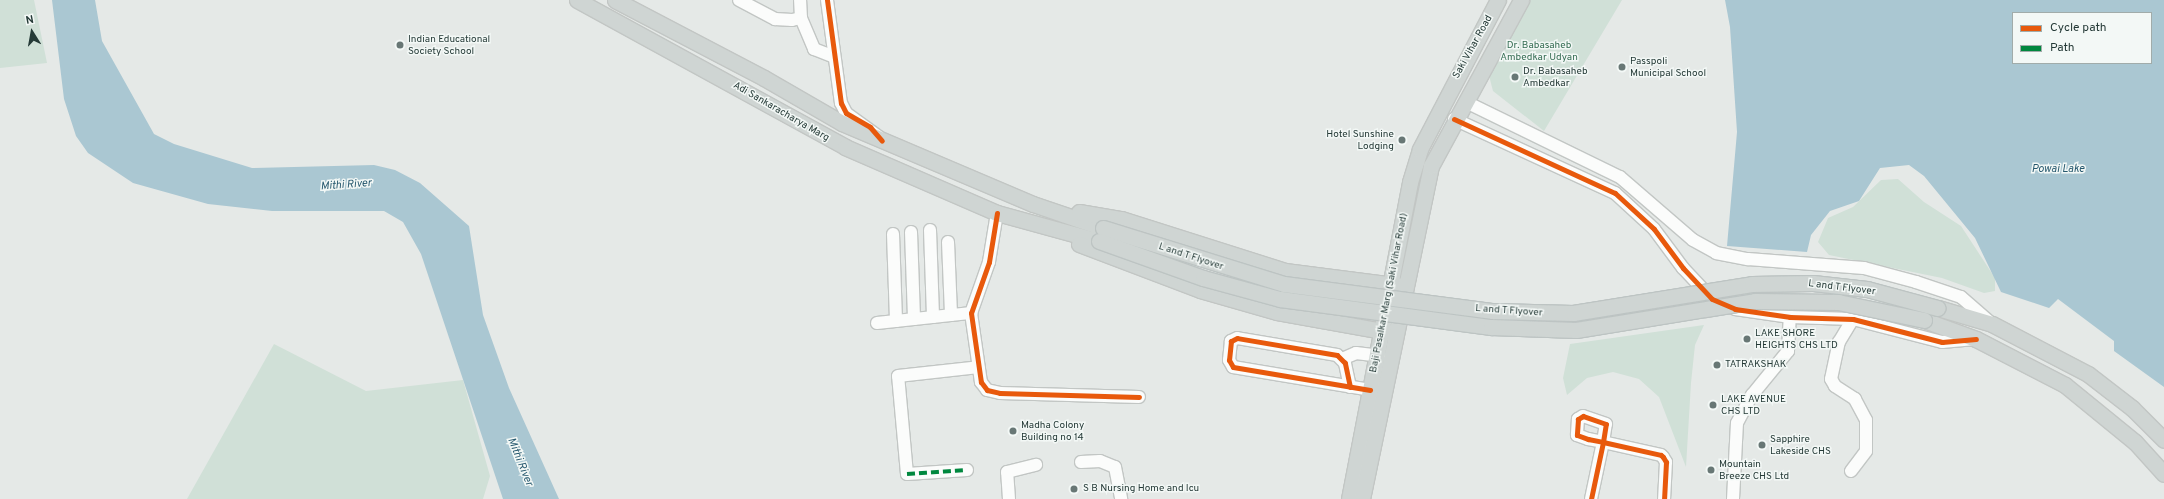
<!DOCTYPE html>
<style>
body{margin:0}
#map{position:relative;width:2164px;height:499px;overflow:hidden;background:#e5e9e7;font-family:Overpass,sans-serif}
div>[style]{position:absolute}
.green>*{inset:0;background:#d0e0d7}
.water>*{inset:0;background:#aac7d2}
.roads{filter:drop-shadow(1px 0 #c2c6c4) drop-shadow(-1px 0 #c2c6c4) drop-shadow(0 1px #c2c6c4) drop-shadow(0 -1px #c2c6c4)}
.minor>*{height:12px;margin:-6px;padding:0 6px;transform-origin:6px;border-radius:6px;background:#fbfcfb}
.major>*{height:15px;margin:-7.5px;padding:0 7.5px;transform-origin:7.5px;border-radius:7.5px;background:#cfd5d3}
.bridges{filter:drop-shadow(1px 0 #bdc4c3) drop-shadow(-1px 0 #bdc4c3) drop-shadow(0 1px #bdc4c3) drop-shadow(0 -1px #bdc4c3)}
.major-bridge>*{height:15px;margin:-7.5px;padding:0 7.5px;transform-origin:7.5px;border-radius:7.5px;background:#cfd5d3}
.quiet>*{height:4px;margin-top:-2px;transform-origin:0;background:repeating-linear-gradient(90deg,#00873e 0 8px,transparent 0 12px)}
.cycleway>*{height:5px;margin:-2.5px;padding:0 2.5px;transform-origin:2.5px;border-radius:2.5px;background:#e8590c}
.dots>*{width:11px;height:11px;translate:-50% -50%;box-sizing:border-box;border:2px solid #f3f8f6;border-radius:50%}
span{translate:-50% -50%;white-space:nowrap;text-align:center;line-height:1.15;-webkit-text-stroke:3px #f3f8f6;paint-order:stroke}
.poi-label{font-size:10px;color:#253a37}
.left{translate:0 -50%;text-align:left}
.right{translate:-100% -50%;text-align:right}
.park-label{font-size:10px;color:#346c52}
.street-label{font-size:10px;color:#253a37}
.water-label{font-size:11px;color:#26586e;font-style:italic}
.legend{position:absolute;left:2012px;top:12px;width:140px;height:52px;box-sizing:border-box;background:#f3f8f6;border:1px solid #a1acaa;margin:0;padding:5px 7px;list-style:none;font-size:12px;color:#253a37}
.legend li{display:flex;align-items:center;gap:8px;height:20px}
.legend b{width:20px;border:1px solid #a1acaa}
.north{position:absolute;left:12px;top:12px;width:40px;height:40px;-webkit-text-stroke:3px #f3f8f6;paint-order:stroke;rotate:349deg;font-size:11px;font-weight:700;line-height:16px;text-align:center;color:#253a37}
.north::after{content:'';display:block;margin:auto;width:14px;height:18px;background:#253a37;clip-path:polygon(50% 0,100% 100%,50% 72%,0 100%)}
</style>
<div id="map">
<div class="green">
<div style="clip-path:polygon(0 0,34px 0,47px 63px,0 68px)"></div>
<div style="clip-path:polygon(1517px 0,1622px 0,1544px 131px,1493px 91px,1485px 60px)"></div>
<div style="clip-path:polygon(1898px 179px,1924px 202px,1961px 226px,1995px 278px,1995px 291px,1984px 293px,1942px 278px,1829px 255px,1818px 242px,1828px 218px,1853px 207px,1881px 180px)"></div>
<div style="clip-path:polygon(1704px 325px,1695px 345px,1691px 383px,1686px 467px,1659px 397px,1639px 379px,1613px 372px,1587px 378px,1567px 395px,1563px 378px,1570px 344px)"></div>
<div style="clip-path:polygon(274px 344px,366px 391px,463px 380px,490px 476px,483px 499px,187px 499px)"></div>
</div>
<div class="water">
<div style="clip-path:polygon(52px 0,95px 0,102px 41px,154px 134px,174px 144px,252px 168px,374px 165px,395px 170px,420px 183px,469px 226px,483px 315px,509px 388px,559px 499px,503px 499px,421px 254px,403px 222px,384px 211px,272px 211px,208px 204px,133px 183px,88px 153px,76px 136px,64px 99px)"></div>
<div style="clip-path:polygon(evenodd,1725px 0,2164px 0,2164px 387px,2114px 351px,2114px 341px,2058px 299px,2049px 308px,2001px 292px,1975px 238px,1924px 176px,1909px 165px,1880px 168px,1859px 201px,1830px 211px,1811px 235px,1807px 252px,1727px 246px,1737px 132px,1730px 27px,1725px 0,2013px 13px,2151px 13px,2151px 63px,2013px 63px,2013px 13px)"></div>
</div>
<div class="roads">
<div class="minor">
<div style="left:739px;top:0;width:41px;rotate:27.8deg"></div>
<div style="left:775px;top:19px;width:17px;rotate:3deg"></div>
<div style="left:792px;top:20px;width:9px;rotate:-13deg"></div>
<div style="left:801px;top:18px;width:18px;rotate:-93deg"></div>
<div style="left:827px;top:0;width:104px;rotate:82.3deg"></div>
<div style="left:841px;top:103px;width:11px;rotate:63deg"></div>
<div style="left:846px;top:113px;width:41px;rotate:36deg"></div>
<div style="left:801px;top:18px;width:34px;rotate:67deg"></div>
<div style="left:814px;top:49px;width:19px;rotate:21deg"></div>
<div style="left:1466px;top:102px;width:171px;rotate:26deg"></div>
<div style="left:1620px;top:177px;width:96px;rotate:40.8deg"></div>
<div style="left:1693px;top:240px;width:26px;rotate:29deg"></div>
<div style="left:1716px;top:253px;width:33px;rotate:11deg"></div>
<div style="left:1748px;top:259px;width:116px;rotate:4.4deg"></div>
<div style="left:1864px;top:268px;width:54px;rotate:15.1deg"></div>
<div style="left:1916px;top:282px;width:47px;rotate:18.4deg"></div>
<div style="left:1961px;top:297px;width:38px;rotate:41deg"></div>
<div style="left:1454px;top:119px;width:177px;rotate:24.7deg"></div>
<div style="left:1615px;top:193px;width:53px;rotate:42.7deg"></div>
<div style="left:1654px;top:229px;width:49px;rotate:53.4deg"></div>
<div style="left:1683px;top:268px;width:42px;rotate:46.9deg"></div>
<div style="left:1712px;top:299px;width:25px;rotate:23deg"></div>
<div style="left:1735px;top:309px;width:56px;rotate:8.3deg"></div>
<div style="left:1790px;top:317px;width:63px;rotate:1.8deg"></div>
<div style="left:1853px;top:319px;width:92px;rotate:14.5deg"></div>
<div style="left:1942px;top:342px;width:33px;rotate:-5deg"></div>
<div style="left:997px;top:213px;width:50px;rotate:99.3deg"></div>
<div style="left:989px;top:262px;width:54px;rotate:109.4deg"></div>
<div style="left:971px;top:313px;width:70px;rotate:81.8deg"></div>
<div style="left:981px;top:382px;width:10px;rotate:53deg"></div>
<div style="left:987px;top:390px;width:13px;rotate:13deg"></div>
<div style="left:1000px;top:393px;width:139px;rotate:1.6deg"></div>
<div style="left:930px;top:230px;width:87px;rotate:88deg"></div>
<div style="left:911px;top:232px;width:87px;rotate:88deg"></div>
<div style="left:893px;top:234px;width:87px;rotate:88deg"></div>
<div style="left:948px;top:242px;width:73px;rotate:87.6deg"></div>
<div style="left:877px;top:323px;width:95px;rotate:-6.1deg"></div>
<div style="left:1342px;top:359px;width:15px;rotate:-23deg"></div>
<div style="left:1356px;top:353px;width:23px;rotate:7deg"></div>
<div style="left:1350px;top:387px;width:25px;rotate:-102deg"></div>
<div style="left:1345px;top:363px;width:11px;rotate:-135deg"></div>
<div style="left:1337px;top:355px;width:101px;rotate:-170.4deg"></div>
<div style="left:1237px;top:338px;width:7px;rotate:153deg"></div>
<div style="left:1231px;top:341px;width:19px;rotate:96deg"></div>
<div style="left:1229px;top:360px;width:8px;rotate:60deg"></div>
<div style="left:1233px;top:367px;width:139px;rotate:9.5deg"></div>
<div style="left:1081px;top:462px;width:19px;rotate:-3deg"></div>
<div style="left:1100px;top:461px;width:16px;rotate:22deg"></div>
<div style="left:1115px;top:467px;width:33px;rotate:79deg"></div>
<div style="left:967px;top:470px;width:60px;rotate:176.2deg"></div>
<div style="left:907px;top:474px;width:98px;rotate:-95.2deg"></div>
<div style="left:898px;top:376px;width:81px;rotate:-6.3deg"></div>
<div style="left:1851px;top:471px;width:25px;rotate:-53deg"></div>
<div style="left:1866px;top:451px;width:31px;rotate:-90deg"></div>
<div style="left:1866px;top:420px;width:24px;rotate:-118deg"></div>
<div style="left:1855px;top:399px;width:24px;rotate:-147deg"></div>
<div style="left:1835px;top:386px;width:8px;rotate:-120deg"></div>
<div style="left:1831px;top:379px;width:38px;rotate:-78deg"></div>
<div style="left:1839px;top:342px;width:27px;rotate:-59deg"></div>
<div style="left:1009px;top:499px;width:27px;rotate:-94deg"></div>
<div style="left:1007px;top:472px;width:30px;rotate:-14deg"></div>
<div style="left:1591px;top:499px;width:58px;rotate:-78.1deg"></div>
<div style="left:1603px;top:442px;width:18px;rotate:-81deg"></div>
<div style="left:1606px;top:424px;width:24px;rotate:-161deg"></div>
<div style="left:1583px;top:416px;width:6px;rotate:149deg"></div>
<div style="left:1578px;top:419px;width:16px;rotate:94deg"></div>
<div style="left:1577px;top:435px;width:12px;rotate:20deg"></div>
<div style="left:1588px;top:439px;width:15px;rotate:11deg"></div>
<div style="left:1603px;top:442px;width:59px;rotate:12.6deg"></div>
<div style="left:1661px;top:455px;width:3px;rotate:45deg"></div>
<div style="left:1663px;top:457px;width:6px;rotate:59deg"></div>
<div style="left:1666px;top:462px;width:37px;rotate:93deg"></div>
<div style="left:1733px;top:499px;width:76px;rotate:-87deg"></div>
<div style="left:1737px;top:423px;width:32px;rotate:-62deg"></div>
<div style="left:1752px;top:395px;width:57px;rotate:-50.7deg"></div>
<div style="left:1788px;top:351px;width:34px;rotate:-87deg"></div>
</div>
<div class="major">
<div style="left:577px;top:0;width:306px;rotate:28.7deg"></div>
<div style="left:845px;top:147px;width:166px;rotate:23.5deg"></div>
<div style="left:997px;top:213px;width:106px;rotate:15.4deg"></div>
<div style="left:615px;top:0;width:168px;rotate:27.6deg"></div>
<div style="left:764px;top:78px;width:90px;rotate:30deg"></div>
<div style="left:842px;top:123px;width:207px;rotate:23deg"></div>
<div style="left:1033px;top:204px;width:74px;rotate:18.9deg"></div>
<div style="left:1079px;top:212px;width:43px;rotate:9.5deg"></div>
<div style="left:1121px;top:219px;width:172px;rotate:17.6deg"></div>
<div style="left:1285px;top:271px;width:118px;rotate:7.3deg"></div>
<div style="left:1079px;top:244px;width:129px;rotate:20.8deg"></div>
<div style="left:1200px;top:290px;width:80px;rotate:15.9deg"></div>
<div style="left:1277px;top:312px;width:119px;rotate:10.2deg"></div>
<div style="left:1938px;top:308px;width:56px;rotate:16.5deg"></div>
<div style="left:1992px;top:324px;width:108px;rotate:27.5deg"></div>
<div style="left:2088px;top:374px;width:56px;rotate:37.7deg"></div>
<div style="left:2132px;top:408px;width:45px;rotate:45deg"></div>
<div style="left:1924px;top:320px;width:55px;rotate:20.1deg"></div>
<div style="left:1976px;top:339px;width:100px;rotate:27.3deg"></div>
<div style="left:2065px;top:385px;width:90px;rotate:39.2deg"></div>
<div style="left:2135px;top:442px;width:43px;rotate:47.8deg"></div>
<div style="left:1349px;top:499px;width:323px;rotate:-79.1deg"></div>
<div style="left:1410px;top:182px;width:34px;rotate:-73deg"></div>
<div style="left:1420px;top:149px;width:168px;rotate:-62.4deg"></div>
<div style="left:1362px;top:499px;width:340px;rotate:-78.3deg"></div>
<div style="left:1431px;top:166px;width:189px;rotate:-61.5deg"></div>
</div>
</div>
<div class="bridges">
<div class="major-bridge">
<div style="left:1103px;top:228px;width:189px;rotate:17.2deg"></div>
<div style="left:1284px;top:284px;width:211px;rotate:7.4deg"></div>
<div style="left:1493px;top:311px;width:80px;rotate:1.4deg"></div>
<div style="left:1573px;top:313px;width:181px;rotate:-9.2deg"></div>
<div style="left:1752px;top:284px;width:61px;rotate:-0.9deg"></div>
<div style="left:1813px;top:283px;width:54px;rotate:6.3deg"></div>
<div style="left:1867px;top:289px;width:73px;rotate:15deg"></div>
<div style="left:1099px;top:241px;width:110px;rotate:19.6deg"></div>
<div style="left:1203px;top:278px;width:80px;rotate:15.3deg"></div>
<div style="left:1280px;top:299px;width:213px;rotate:7.6deg"></div>
<div style="left:1491px;top:327px;width:85px;rotate:2deg"></div>
<div style="left:1576px;top:330px;width:181px;rotate:-9.2deg"></div>
<div style="left:1755px;top:301px;width:83px;rotate:0.7deg"></div>
<div style="left:1838px;top:302px;width:88px;rotate:11.8deg"></div>
</div>
</div>
<div class="quiet">
<div style="left:907px;top:474px;width:60px;rotate:-3.8deg"></div>
</div>
<div class="cycleway">
<div style="left:827px;top:0;width:104px;rotate:82.3deg"></div>
<div style="left:841px;top:103px;width:11px;rotate:63deg"></div>
<div style="left:846px;top:113px;width:28px;rotate:30deg"></div>
<div style="left:870px;top:127px;width:18px;rotate:49deg"></div>
<div style="left:1454px;top:119px;width:177px;rotate:24.7deg"></div>
<div style="left:1615px;top:193px;width:53px;rotate:42.7deg"></div>
<div style="left:1654px;top:229px;width:49px;rotate:53.4deg"></div>
<div style="left:1683px;top:268px;width:42px;rotate:46.9deg"></div>
<div style="left:1712px;top:299px;width:25px;rotate:23deg"></div>
<div style="left:1735px;top:309px;width:56px;rotate:8.3deg"></div>
<div style="left:1790px;top:317px;width:63px;rotate:1.8deg"></div>
<div style="left:1853px;top:319px;width:92px;rotate:14.5deg"></div>
<div style="left:1942px;top:342px;width:34px;rotate:-5deg"></div>
<div style="left:997px;top:213px;width:50px;rotate:99.3deg"></div>
<div style="left:989px;top:262px;width:54px;rotate:109.4deg"></div>
<div style="left:971px;top:313px;width:70px;rotate:81.8deg"></div>
<div style="left:981px;top:382px;width:10px;rotate:53deg"></div>
<div style="left:987px;top:390px;width:13px;rotate:13deg"></div>
<div style="left:1000px;top:393px;width:139px;rotate:1.6deg"></div>
<div style="left:1350px;top:387px;width:25px;rotate:-102deg"></div>
<div style="left:1345px;top:363px;width:11px;rotate:-135deg"></div>
<div style="left:1337px;top:355px;width:101px;rotate:-170.4deg"></div>
<div style="left:1237px;top:338px;width:7px;rotate:153deg"></div>
<div style="left:1231px;top:341px;width:19px;rotate:96deg"></div>
<div style="left:1229px;top:360px;width:8px;rotate:60deg"></div>
<div style="left:1233px;top:367px;width:139px;rotate:9.5deg"></div>
<div style="left:1591px;top:499px;width:58px;rotate:-78.1deg"></div>
<div style="left:1603px;top:442px;width:18px;rotate:-81deg"></div>
<div style="left:1606px;top:424px;width:24px;rotate:-161deg"></div>
<div style="left:1583px;top:416px;width:6px;rotate:149deg"></div>
<div style="left:1578px;top:419px;width:16px;rotate:94deg"></div>
<div style="left:1577px;top:435px;width:12px;rotate:20deg"></div>
<div style="left:1588px;top:439px;width:15px;rotate:11deg"></div>
<div style="left:1603px;top:442px;width:59px;rotate:12.6deg"></div>
<div style="left:1661px;top:455px;width:3px;rotate:45deg"></div>
<div style="left:1663px;top:457px;width:6px;rotate:59deg"></div>
<div style="left:1666px;top:462px;width:37px;rotate:93deg"></div>
</div>
<div class="dots">
<div style="left:400px;top:45px;background:#687775"></div>
<div style="left:1622px;top:67px;background:#687775"></div>
<div style="left:1515px;top:77px;background:#687775"></div>
<div style="left:1402px;top:140px;background:#687775"></div>
<div style="left:1747px;top:339px;background:#687775"></div>
<div style="left:1717px;top:365px;background:#687775"></div>
<div style="left:1713px;top:405px;background:#687775"></div>
<div style="left:1013px;top:431px;background:#687775"></div>
<div style="left:1762px;top:445px;background:#687775"></div>
<div style="left:1711px;top:470px;background:#687775"></div>
<div style="left:1074px;top:489px;background:#687775"></div>
</div>
<div class="poi-label">
<span class="left" style="left:408px;top:45px">Indian Educational<br>Society School</span>
<span class="left" style="left:1630px;top:67px">Passpoli<br>Municipal School</span>
<span class="left" style="left:1523px;top:77px">Dr. Babasaheb<br>Ambedkar</span>
<span class="right" style="left:1394px;top:140px">Hotel Sunshine<br>Lodging</span>
<span class="left" style="left:1755px;top:339px">LAKE SHORE<br>HEIGHTS CHS LTD</span>
<span class="left" style="left:1725px;top:365px">TATRAKSHAK</span>
<span class="left" style="left:1721px;top:405px">LAKE AVENUE<br>CHS LTD</span>
<span class="left" style="left:1021px;top:431px">Madha Colony<br>Building no 14</span>
<span class="left" style="left:1770px;top:445px">Sapphire<br>Lakeside CHS</span>
<span class="left" style="left:1719px;top:470px">Mountain<br>Breeze CHS Ltd</span>
<span class="left" style="left:1083px;top:489px">S B Nursing Home and Icu</span>
</div>
<div class="park-label">
<span style="left:1539px;top:51px">Dr. Babasaheb<br>Ambedkar Udyan</span>
</div>
<div class="street-label">
<span style="left:1473px;top:47px;rotate:-61deg">Saki Vihar Road</span>
<span style="left:781px;top:112px;rotate:30deg">Adi Sankaracharya Marg</span>
<span style="left:1191px;top:257px;rotate:18deg">L and T Flyover</span>
<span style="left:1842px;top:288px;rotate:7deg">L and T Flyover</span>
<span style="left:1389px;top:293px;rotate:-79deg">Baji Pasalkar Marg (Saki Vihar Road)</span>
<span style="left:1509px;top:311px;rotate:4deg">L and T Flyover</span>
</div>
<div class="water-label">
<span style="left:2058px;top:169px">Powai Lake</span>
<span style="left:346px;top:185px;rotate:-4deg">Mithi River</span>
<span style="left:520px;top:462px;rotate:68deg">Mithi River</span>
</div>
<ul class="legend">
<li><b style="height:5px;background:#e8590c"></b>Cycle path</li>
<li><b style="height:5px;background:#00873e"></b>Path</li>
</ul>
<div class="north">N</div>
</div>
